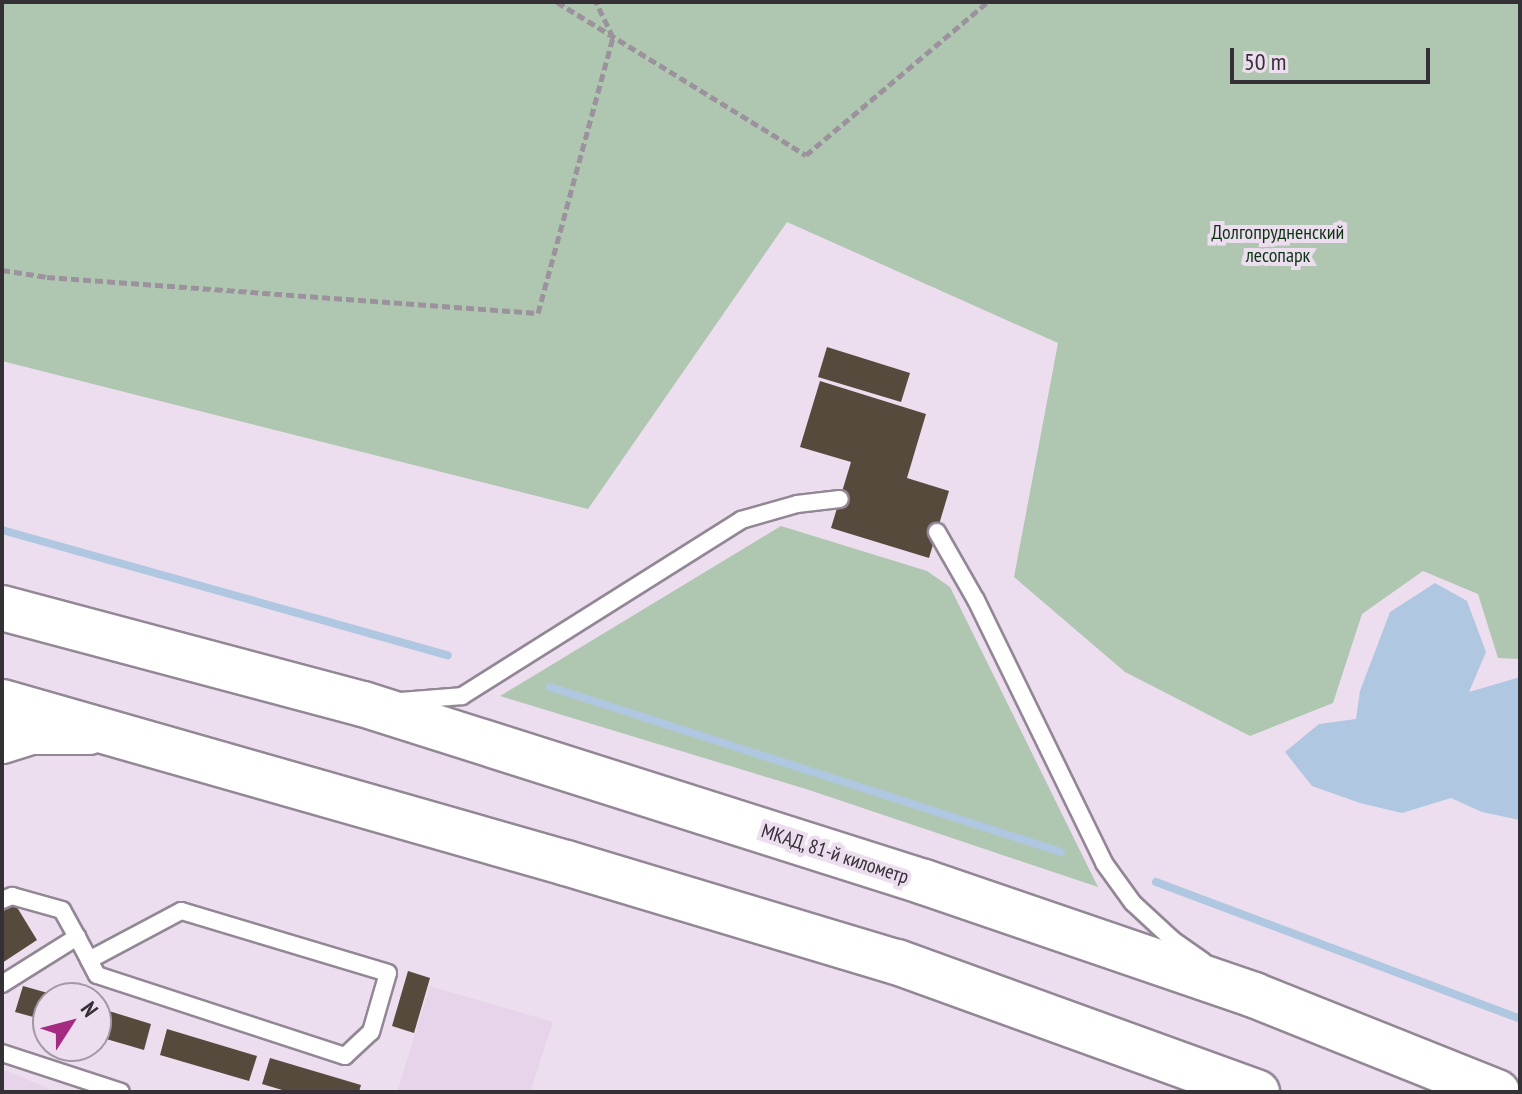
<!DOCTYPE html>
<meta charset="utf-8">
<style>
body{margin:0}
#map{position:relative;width:1522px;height:1094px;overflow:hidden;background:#ecdeee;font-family:"PT Sans Narrow",sans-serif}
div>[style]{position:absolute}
.built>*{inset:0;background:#e7d4eb}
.green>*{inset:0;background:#afc7b0}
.water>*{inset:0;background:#afc7e0}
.stream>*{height:8px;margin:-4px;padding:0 4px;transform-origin:4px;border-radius:4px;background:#afc7e0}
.building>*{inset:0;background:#564a3d}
.path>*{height:5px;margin-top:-2.5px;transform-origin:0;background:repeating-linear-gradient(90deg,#9c929d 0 8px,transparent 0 12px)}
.roads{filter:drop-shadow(2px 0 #938796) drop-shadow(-2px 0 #938796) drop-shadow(0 2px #938796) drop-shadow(0 -2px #938796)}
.service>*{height:16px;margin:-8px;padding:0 8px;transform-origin:8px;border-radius:8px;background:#fff}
.tertiary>*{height:40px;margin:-20px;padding:0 20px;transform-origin:20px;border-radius:20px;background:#fff}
.trunk>*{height:44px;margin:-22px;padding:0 22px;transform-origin:22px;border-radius:22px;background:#fff}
span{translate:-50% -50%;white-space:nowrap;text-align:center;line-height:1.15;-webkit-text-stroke:8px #ecdeee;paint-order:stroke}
.park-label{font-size:20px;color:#0c3513}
.street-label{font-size:20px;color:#353036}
.frame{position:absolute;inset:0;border:4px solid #353036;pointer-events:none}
.north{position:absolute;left:32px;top:982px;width:80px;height:80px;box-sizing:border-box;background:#ecdeee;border:2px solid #a398a4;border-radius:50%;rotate:54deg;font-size:22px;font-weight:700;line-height:32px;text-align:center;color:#353036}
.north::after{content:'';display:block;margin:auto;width:28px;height:36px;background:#a42b81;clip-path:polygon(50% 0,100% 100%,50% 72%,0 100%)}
.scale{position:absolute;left:1230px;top:48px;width:200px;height:36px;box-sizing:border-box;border:4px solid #353036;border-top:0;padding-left:10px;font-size:24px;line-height:28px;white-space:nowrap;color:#353036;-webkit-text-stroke:6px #ecdeee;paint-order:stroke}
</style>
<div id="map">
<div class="built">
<div style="clip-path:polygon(430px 986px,553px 1022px,531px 1089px,539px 1092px,397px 1092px)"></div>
<div style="clip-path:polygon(2px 1071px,7px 1071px,57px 1092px,2px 1092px)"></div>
</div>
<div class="green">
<div style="clip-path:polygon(2px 2px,1520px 2px,1520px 659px,1498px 658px,1478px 594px,1423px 571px,1362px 614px,1333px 703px,1250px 736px,1125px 672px,1014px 577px,1058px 343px,787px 222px,588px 509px,2px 361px)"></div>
<div style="clip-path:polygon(781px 526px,927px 571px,950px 587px,1098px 887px,806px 789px,500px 696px)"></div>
</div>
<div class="water">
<div style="clip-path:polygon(1435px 583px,1467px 601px,1486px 652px,1469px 692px,1520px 677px,1520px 820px,1482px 812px,1451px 798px,1402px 813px,1360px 803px,1312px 786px,1285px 752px,1319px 724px,1356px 719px,1360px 691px,1390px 612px)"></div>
</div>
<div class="stream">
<div style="left:2px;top:530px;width:463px;rotate:15.7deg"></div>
<div style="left:550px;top:687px;width:537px;rotate:17.9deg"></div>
<div style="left:1156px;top:882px;width:389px;rotate:20.6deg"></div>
</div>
<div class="building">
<div style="clip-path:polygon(827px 347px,910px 373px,901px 402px,818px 377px)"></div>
<div style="clip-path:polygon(820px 381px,926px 414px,907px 478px,949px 491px,929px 558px,831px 528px,851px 462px,800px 447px)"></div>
<div style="clip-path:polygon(15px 904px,37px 940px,2px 963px,2px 912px)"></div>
<div style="clip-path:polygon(408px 971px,430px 978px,414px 1033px,392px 1026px)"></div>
<div style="clip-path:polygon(23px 986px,62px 997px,48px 998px,48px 1021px,15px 1012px)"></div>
<div style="clip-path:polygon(96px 1007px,151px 1024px,144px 1050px,96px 1036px)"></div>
<div style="clip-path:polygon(167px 1029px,257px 1056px,249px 1081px,160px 1055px)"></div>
<div style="clip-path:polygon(270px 1058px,361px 1085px,359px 1092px,289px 1092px,262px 1084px)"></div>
</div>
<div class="path">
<div style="left:557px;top:2px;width:292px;rotate:31.6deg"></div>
<div style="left:806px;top:155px;width:238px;rotate:-40.1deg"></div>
<div style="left:2px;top:270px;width:46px;rotate:8.8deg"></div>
<div style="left:47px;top:277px;width:492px;rotate:4.2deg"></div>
<div style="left:538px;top:313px;width:286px;rotate:-74.8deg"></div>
<div style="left:613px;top:37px;width:39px;rotate:-116deg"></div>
</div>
<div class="roads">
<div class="service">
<div style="left:937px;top:532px;width:78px;rotate:60.2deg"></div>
<div style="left:976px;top:600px;width:292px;rotate:64deg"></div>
<div style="left:1104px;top:863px;width:49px;rotate:54.1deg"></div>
<div style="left:1133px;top:903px;width:54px;rotate:42.8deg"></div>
<div style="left:1173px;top:940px;width:37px;rotate:35deg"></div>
<div style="left:399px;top:701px;width:63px;rotate:-4.5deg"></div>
<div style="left:462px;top:696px;width:330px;rotate:-32.2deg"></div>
<div style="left:741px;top:520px;width:58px;rotate:-15.9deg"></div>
<div style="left:797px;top:504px;width:43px;rotate:-6.6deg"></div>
<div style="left:2px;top:900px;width:11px;rotate:-22deg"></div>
<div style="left:12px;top:896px;width:52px;rotate:15.6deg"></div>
<div style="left:62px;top:910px;width:31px;rotate:61deg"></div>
<div style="left:77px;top:937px;width:26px;rotate:62deg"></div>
<div style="left:89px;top:960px;width:17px;rotate:62deg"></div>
<div style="left:97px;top:975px;width:261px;rotate:18.1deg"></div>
<div style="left:345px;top:1056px;width:35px;rotate:-43deg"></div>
<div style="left:371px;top:1032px;width:61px;rotate:-73.9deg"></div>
<div style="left:388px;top:973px;width:216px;rotate:-163.3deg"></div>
<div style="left:181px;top:911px;width:104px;rotate:152deg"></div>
<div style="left:2px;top:984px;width:89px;rotate:-32.1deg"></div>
<div style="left:2px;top:1053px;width:125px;rotate:18.1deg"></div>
</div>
<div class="tertiary">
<div style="left:2px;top:743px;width:30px;rotate:-17deg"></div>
<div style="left:31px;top:734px;width:58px"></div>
</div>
<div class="trunk">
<div style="left:2px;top:608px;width:374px;rotate:14.9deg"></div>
<div style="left:363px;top:704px;width:589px;rotate:17.6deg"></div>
<div style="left:924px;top:882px;width:349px;rotate:18.9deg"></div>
<div style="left:1254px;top:995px;width:262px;rotate:21.8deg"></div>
<div style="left:2px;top:702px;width:587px;rotate:15.93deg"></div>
<div style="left:566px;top:863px;width:345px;rotate:16.7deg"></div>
<div style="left:897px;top:962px;width:383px;rotate:19.9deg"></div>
</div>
</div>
<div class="park-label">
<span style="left:1278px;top:244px">Долгопрудненский<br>лесопарк</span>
</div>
<div class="street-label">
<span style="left:835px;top:854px;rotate:18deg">МКАД, 81-й километр</span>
</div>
<div class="frame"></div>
<div class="north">N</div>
<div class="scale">50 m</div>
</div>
